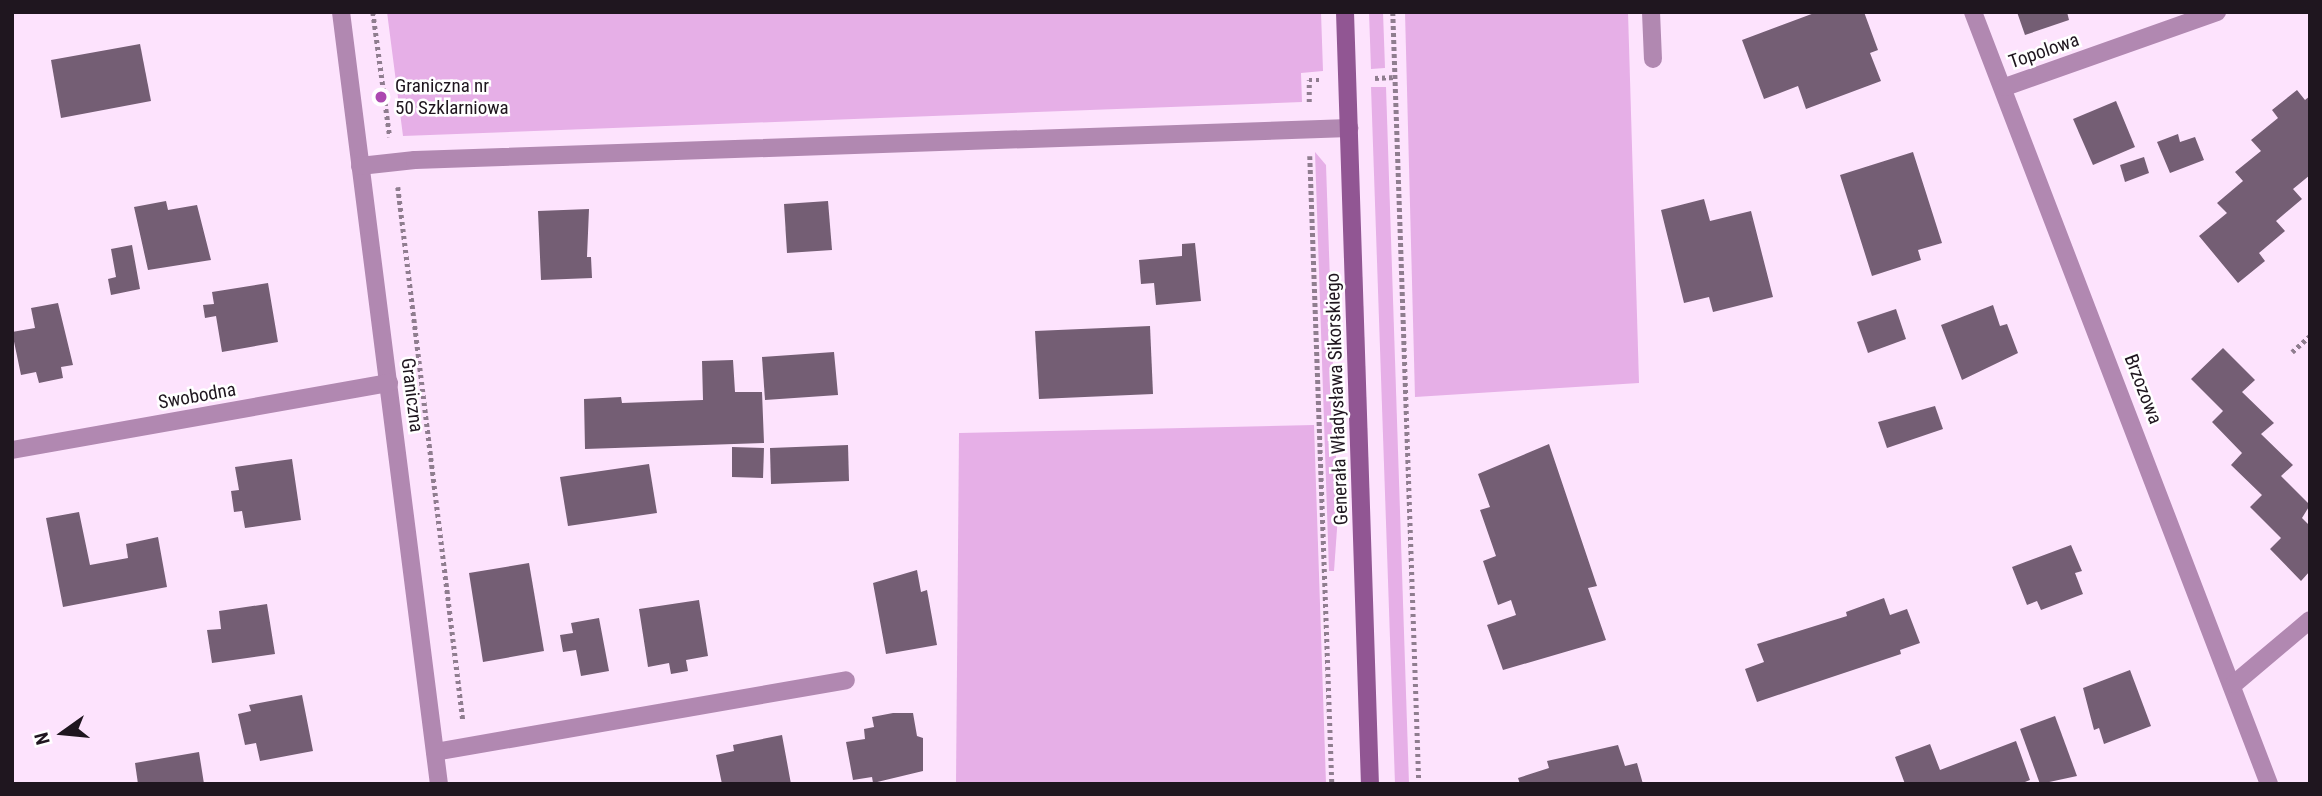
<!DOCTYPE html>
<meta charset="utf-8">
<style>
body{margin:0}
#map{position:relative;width:2322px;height:796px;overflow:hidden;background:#fde3fd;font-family:"Roboto Condensed",sans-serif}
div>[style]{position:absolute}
.green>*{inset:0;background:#e6afe7}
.building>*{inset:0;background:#745e74}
.path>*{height:4.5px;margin-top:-2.25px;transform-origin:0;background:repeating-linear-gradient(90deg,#8f7d8f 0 3.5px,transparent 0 7px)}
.lane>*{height:18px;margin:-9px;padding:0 9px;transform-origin:9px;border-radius:9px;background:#b188b1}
.street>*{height:18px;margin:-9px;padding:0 9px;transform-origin:9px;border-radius:9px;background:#b188b1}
.secondary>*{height:18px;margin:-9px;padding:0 9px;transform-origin:9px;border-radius:9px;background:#915693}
.dots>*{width:19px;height:19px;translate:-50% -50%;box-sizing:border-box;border:4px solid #fff;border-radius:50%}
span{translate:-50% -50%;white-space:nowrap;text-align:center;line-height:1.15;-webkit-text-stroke:5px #fff;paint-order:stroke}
.street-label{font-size:19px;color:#1f161f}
.poi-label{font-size:19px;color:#1f161f}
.left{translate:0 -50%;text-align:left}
.frame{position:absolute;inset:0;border:14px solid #1f161f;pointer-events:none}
.north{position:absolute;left:28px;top:698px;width:70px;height:70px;-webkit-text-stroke:5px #fff;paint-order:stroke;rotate:255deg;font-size:19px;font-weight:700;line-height:28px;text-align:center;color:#1f161f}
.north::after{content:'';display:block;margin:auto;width:24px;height:32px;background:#1f161f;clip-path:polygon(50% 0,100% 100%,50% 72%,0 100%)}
</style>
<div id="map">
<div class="green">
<div style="clip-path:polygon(387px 12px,1321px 12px,1323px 71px,1301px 73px,1302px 102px,403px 136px)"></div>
<div style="clip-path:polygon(1369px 12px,1383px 12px,1385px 68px,1371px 69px)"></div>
<div style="clip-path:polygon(1405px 12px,1628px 12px,1639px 383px,1415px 397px)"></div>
<div style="clip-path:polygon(1371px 87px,1386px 87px,1409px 784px,1395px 784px)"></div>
<div style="clip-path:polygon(1315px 152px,1326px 165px,1338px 515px,1334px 571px,1329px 571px)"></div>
<div style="clip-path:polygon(1314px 425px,1326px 784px,956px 784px,959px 433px)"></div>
</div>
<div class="building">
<div style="clip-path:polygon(1817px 12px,1864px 12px,1878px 50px,1870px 53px,1881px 81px,1806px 109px,1798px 86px,1764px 99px,1742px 40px)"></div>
<div style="clip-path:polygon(2017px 12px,2067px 12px,2069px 20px,2025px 35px)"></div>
<div style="clip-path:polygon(140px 44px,151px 101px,61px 118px,51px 60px)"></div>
<div style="clip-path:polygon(2297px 90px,2305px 100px,2310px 96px,2310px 175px,2293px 189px,2302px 199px,2276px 221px,2285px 231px,2259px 253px,2265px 261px,2238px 283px,2199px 236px,2227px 213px,2217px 203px,2243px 181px,2235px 172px,2261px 151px,2251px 140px,2278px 118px,2272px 110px)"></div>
<div style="clip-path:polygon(2116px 101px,2135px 147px,2093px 165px,2073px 119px)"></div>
<div style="clip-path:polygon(2178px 134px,2180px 142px,2195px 137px,2204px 160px,2170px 173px,2157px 142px)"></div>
<div style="clip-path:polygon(1913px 152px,1942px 243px,1918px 250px,1921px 260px,1872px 276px,1840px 175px)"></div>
<div style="clip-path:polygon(2144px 157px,2149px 173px,2125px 182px,2120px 165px)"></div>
<div style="clip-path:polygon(1704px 199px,1710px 221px,1751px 211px,1773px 297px,1713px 312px,1709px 297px,1684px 303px,1661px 210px)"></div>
<div style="clip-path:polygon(166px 201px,168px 210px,197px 205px,211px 260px,148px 270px,134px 207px)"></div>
<div style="clip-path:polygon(828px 201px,832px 250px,787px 253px,784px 204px)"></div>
<div style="clip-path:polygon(589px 209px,587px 257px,591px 257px,592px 278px,541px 280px,538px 211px)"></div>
<div style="clip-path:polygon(1195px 243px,1201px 301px,1156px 305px,1154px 283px,1141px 284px,1139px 260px,1182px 256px,1182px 244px)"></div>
<div style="clip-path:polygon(132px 245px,140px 289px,111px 295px,108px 279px,116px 277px,111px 249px)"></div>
<div style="clip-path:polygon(268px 283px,278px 342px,222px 352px,216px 316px,205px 318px,203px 305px,214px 304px,212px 292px)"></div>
<div style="clip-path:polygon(58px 303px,73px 365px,61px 367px,63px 378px,39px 383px,36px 372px,21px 375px,12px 332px,35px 328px,31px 308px)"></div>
<div style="clip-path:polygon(1993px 305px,2000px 326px,2007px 324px,2018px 353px,1962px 380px,1941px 325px)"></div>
<div style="clip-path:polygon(1896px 309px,1906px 339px,1868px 353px,1857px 322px)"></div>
<div style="clip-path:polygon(1150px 326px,1153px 394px,1039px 399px,1035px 331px)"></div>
<div style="clip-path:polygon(2223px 348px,2255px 380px,2242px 392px,2274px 423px,2261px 434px,2293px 465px,2281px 476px,2310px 505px,2302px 518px,2310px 526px,2310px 571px,2301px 581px,2270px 549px,2281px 538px,2250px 507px,2262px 495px,2231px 465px,2242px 453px,2212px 422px,2223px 411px,2191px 379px)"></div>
<div style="clip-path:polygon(834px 352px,838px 395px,765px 400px,762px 357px)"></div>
<div style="clip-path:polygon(733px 360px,735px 392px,762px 392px,764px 443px,585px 449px,584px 399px,621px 397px,622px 403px,703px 400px,702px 361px)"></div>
<div style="clip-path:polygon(1935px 406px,1943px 429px,1887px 448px,1878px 422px)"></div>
<div style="clip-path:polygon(1549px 444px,1597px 586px,1588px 588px,1606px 640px,1503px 670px,1487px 625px,1516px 615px,1511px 600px,1498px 605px,1483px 561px,1496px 556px,1480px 510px,1490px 507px,1478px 474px)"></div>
<div style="clip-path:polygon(848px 445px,849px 481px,771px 484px,770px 448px)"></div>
<div style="clip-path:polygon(732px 447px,764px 448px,763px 478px,732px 477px)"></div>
<div style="clip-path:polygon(292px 459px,301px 520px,245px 528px,242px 511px,234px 512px,231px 491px,239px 490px,235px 467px)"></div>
<div style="clip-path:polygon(649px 464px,657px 513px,568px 526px,560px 477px)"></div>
<div style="clip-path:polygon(79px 512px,90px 565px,128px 558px,126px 544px,158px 537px,167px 587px,63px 607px,46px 518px)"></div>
<div style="clip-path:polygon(2071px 545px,2082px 571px,2075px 573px,2083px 594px,2041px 610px,2037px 601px,2027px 605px,2012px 567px)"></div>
<div style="clip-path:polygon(529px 563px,544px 651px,483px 662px,469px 573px)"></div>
<div style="clip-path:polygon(917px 570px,921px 592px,927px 590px,937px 645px,886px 654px,873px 583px)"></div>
<div style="clip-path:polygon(1884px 598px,1890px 615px,1907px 609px,1920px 643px,1900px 650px,1901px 654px,1757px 702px,1745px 669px,1764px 662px,1757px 644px,1847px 616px,1846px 612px)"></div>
<div style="clip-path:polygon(699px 600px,708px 656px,686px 660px,688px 671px,671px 674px,669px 663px,648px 667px,639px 609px)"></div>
<div style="clip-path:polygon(267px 604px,275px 654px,212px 663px,207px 630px,221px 629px,219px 611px)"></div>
<div style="clip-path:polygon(599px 618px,609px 671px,581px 676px,576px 650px,563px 652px,560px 635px,573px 633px,571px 623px)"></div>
<div style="clip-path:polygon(2130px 670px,2151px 726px,2104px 744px,2099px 728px,2094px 730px,2083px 688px)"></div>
<div style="clip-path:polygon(302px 695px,313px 751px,260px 761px,256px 743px,245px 745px,238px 714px,251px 711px,249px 705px)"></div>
<div style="clip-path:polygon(893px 713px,913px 713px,917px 736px,923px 738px,923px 771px,873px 783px,872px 777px,853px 780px,846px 742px,865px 739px,864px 729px,874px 727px,872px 717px)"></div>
<div style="clip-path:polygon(2055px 716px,2077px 776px,2040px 784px,2020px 729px)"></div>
<div style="clip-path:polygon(782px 735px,791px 784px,722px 784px,716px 755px,734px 751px,733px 745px)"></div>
<div style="clip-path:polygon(2016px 741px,2030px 780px,2020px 784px,1905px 784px,1895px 757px,1930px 744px,1940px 770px)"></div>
<div style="clip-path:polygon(1618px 745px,1625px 766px,1637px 763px,1643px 784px,1520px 784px,1518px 778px,1549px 768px,1547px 761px)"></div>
<div style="clip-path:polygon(199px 752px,204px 784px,138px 784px,135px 763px)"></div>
</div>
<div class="path">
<div style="left:373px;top:12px;width:126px;rotate:82.3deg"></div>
<div style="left:1393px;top:12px;width:772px;rotate:88.07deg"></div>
<div style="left:1375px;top:78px;width:20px;rotate:-3deg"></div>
<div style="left:1309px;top:102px;width:22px;rotate:-90deg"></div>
<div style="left:1309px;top:80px;width:12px"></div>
<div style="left:1310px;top:156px;width:628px;rotate:87.99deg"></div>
<div style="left:398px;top:187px;width:537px;rotate:83.05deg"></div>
<div style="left:2292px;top:352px;width:24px;rotate:-42deg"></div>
</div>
<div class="lane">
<div style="left:1651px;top:12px;width:47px;rotate:87.6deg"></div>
<div style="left:435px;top:752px;width:417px;rotate:-9.9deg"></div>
</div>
<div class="street">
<div style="left:341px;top:12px;width:778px;rotate:82.77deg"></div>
<div style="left:1973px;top:12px;width:827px;rotate:69.02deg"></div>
<div style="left:2005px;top:87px;width:225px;rotate:-19.5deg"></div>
<div style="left:360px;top:166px;width:55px;rotate:-6.2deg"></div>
<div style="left:415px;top:160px;width:935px;rotate:-1.96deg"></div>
<div style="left:12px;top:450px;width:383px;rotate:-10.1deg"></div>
<div style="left:2234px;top:684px;width:99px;rotate:-40.1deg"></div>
</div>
<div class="secondary">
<div style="left:1345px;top:12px;width:772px;rotate:88.15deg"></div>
</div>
<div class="dots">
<div style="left:381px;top:97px;background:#ac49b0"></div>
</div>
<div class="street-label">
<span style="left:2044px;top:51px;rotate:-19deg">Topolowa</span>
<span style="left:2143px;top:389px;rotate:69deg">Brzozowa</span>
<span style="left:412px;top:395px;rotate:83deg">Graniczna</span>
<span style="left:197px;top:396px;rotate:-10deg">Swobodna</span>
<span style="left:1337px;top:399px;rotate:-92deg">Generała Władysława Sikorskiego</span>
</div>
<div class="poi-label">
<span class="left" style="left:395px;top:97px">Graniczna nr<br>50 Szklarniowa</span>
</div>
<div class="frame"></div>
<div class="north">N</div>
</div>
